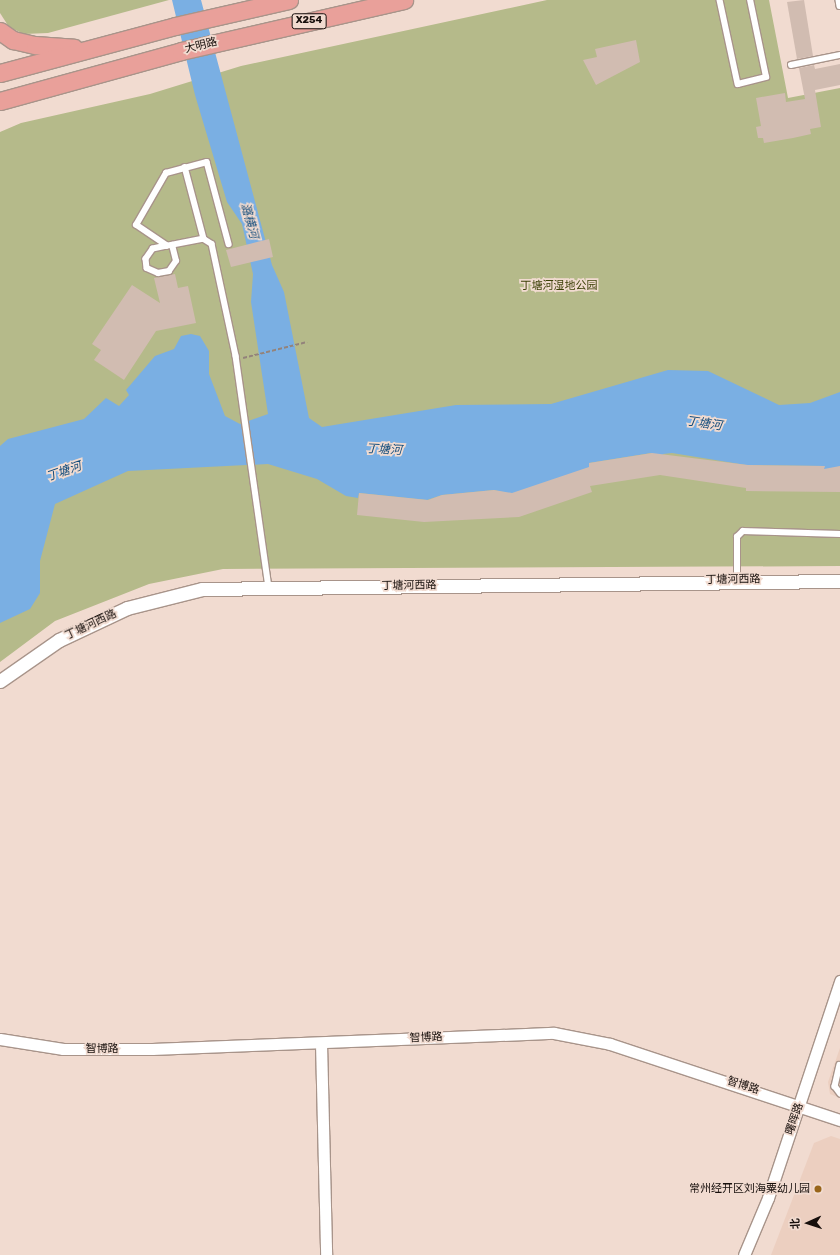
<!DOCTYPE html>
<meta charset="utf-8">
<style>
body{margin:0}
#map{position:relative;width:840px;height:1255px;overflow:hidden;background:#f1dbd0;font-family:Rubik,"Noto Sans SC",sans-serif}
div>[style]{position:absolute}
.built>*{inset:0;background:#eccfc0}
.green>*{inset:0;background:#b5ba8a}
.water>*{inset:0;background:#7aafe3}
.building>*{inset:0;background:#d1bcb1}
.path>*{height:2px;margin-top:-1px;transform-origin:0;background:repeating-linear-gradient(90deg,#93837b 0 4px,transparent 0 6px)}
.roads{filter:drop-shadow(1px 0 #a8948a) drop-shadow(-1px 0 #a8948a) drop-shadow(0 1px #a8948a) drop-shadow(0 -1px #a8948a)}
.service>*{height:5.5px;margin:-2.75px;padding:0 2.75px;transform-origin:2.75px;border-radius:2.75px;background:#fff}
.minor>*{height:11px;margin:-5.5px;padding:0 5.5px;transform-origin:5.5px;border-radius:5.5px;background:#fff}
.tertiary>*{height:13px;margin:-6.5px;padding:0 6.5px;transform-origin:6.5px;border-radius:6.5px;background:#fff}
.primary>*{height:17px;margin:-8.5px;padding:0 8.5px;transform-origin:8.5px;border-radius:8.5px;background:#e9a09a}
.dots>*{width:11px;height:11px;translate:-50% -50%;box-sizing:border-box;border:2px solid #f1dbd0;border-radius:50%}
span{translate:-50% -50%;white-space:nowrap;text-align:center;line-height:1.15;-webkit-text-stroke:3.5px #f1dbd0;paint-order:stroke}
.shield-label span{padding:1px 3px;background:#f1dbd0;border:1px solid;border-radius:3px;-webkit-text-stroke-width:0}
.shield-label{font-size:10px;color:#170f0c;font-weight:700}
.street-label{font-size:11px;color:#170f0c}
.park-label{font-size:11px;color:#3c4007}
.poi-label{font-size:11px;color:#170f0c}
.right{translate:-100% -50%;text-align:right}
.water-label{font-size:12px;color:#114b7b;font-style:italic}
.north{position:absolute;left:788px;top:1203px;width:40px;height:40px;-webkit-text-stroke:3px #f1dbd0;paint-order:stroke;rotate:267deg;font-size:11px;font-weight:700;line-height:16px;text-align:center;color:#170f0c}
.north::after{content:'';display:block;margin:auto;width:14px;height:18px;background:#170f0c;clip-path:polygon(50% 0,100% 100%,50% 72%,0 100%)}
</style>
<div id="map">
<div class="built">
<div style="clip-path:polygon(840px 1048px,840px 1098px,830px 1094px,828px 1082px)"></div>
<div style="clip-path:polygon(831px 1136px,840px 1139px,840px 1255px,771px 1255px,814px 1143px)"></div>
</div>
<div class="green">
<div style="clip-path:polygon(0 0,169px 0,48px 33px,24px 34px,9px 27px,0 13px)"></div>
<div style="clip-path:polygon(547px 0,769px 0,788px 98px,840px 88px,840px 566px,223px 569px,149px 584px,55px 621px,0 662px,0 132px,21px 123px,150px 94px,241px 66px)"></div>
</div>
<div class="water">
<div style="clip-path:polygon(172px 0,201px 0,272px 265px,284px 292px,309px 418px,322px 427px,456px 405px,551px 404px,668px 370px,708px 371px,779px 405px,810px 403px,840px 392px,840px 466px,824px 475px,824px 466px,746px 465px,672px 453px,663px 454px,662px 465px,653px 464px,651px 453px,589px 463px,589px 468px,511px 494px,494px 490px,442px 495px,427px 500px,359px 493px,358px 498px,346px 496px,317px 479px,268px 464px,128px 471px,55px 504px,40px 561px,40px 593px,30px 609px,0 623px,0 446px,8px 439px,84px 419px,106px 398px,119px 406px,129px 395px,126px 390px,155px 356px,174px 349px,181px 336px,191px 334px,200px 336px,209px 351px,209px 374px,225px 416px,240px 424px,268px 414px,251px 302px,253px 274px,242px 224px,227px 202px,195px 95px)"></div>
</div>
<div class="building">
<div style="clip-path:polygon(804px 0,813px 56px,797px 59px,787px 2px)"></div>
<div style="clip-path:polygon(636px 40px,640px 62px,596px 85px,583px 60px,597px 57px,595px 49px)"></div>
<div style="clip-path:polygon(840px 64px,840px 85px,815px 90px,821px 127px,810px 129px,811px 134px,793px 138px,764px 143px,763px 138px,758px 138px,756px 127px,761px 126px,756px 98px,785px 93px,786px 102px,805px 99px,799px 68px,814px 65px,815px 69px)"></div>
<div style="clip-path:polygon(269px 239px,273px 257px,231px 267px,226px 250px)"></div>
<div style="clip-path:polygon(175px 274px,178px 288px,188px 286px,196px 323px,156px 331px,124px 380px,94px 360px,101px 350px,92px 344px,132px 285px,160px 303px,154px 278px)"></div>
<div style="clip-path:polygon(652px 453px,748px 465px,825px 466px,824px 469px,840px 466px,840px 492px,746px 491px,746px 488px,660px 475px,590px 486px,592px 492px,519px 517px,424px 522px,357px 515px,359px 493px,428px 500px,442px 495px,494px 490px,512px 493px,589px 467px,589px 463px)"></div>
</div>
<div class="path">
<div style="left:243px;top:358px;width:66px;rotate:-14deg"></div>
</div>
<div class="roads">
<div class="service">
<div style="left:720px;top:0;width:86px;rotate:77.9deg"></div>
<div style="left:738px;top:84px;width:29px;rotate:-14deg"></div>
<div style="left:766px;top:77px;width:79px;rotate:-101.7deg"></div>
<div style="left:839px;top:0;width:6px;rotate:81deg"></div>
<div style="left:791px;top:65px;width:50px;rotate:-11.5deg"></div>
<div style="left:185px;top:167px;width:74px;rotate:75.2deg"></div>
<div style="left:204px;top:239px;width:9px;rotate:32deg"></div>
<div style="left:212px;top:244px;width:115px;rotate:77.9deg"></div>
<div style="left:236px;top:356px;width:233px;rotate:81.9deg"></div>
<div style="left:204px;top:239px;width:38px;rotate:169deg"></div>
<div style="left:167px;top:246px;width:37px;rotate:-146deg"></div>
<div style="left:136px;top:225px;width:60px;rotate:-60deg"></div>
<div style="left:166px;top:173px;width:42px;rotate:-15deg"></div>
<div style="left:207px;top:162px;width:85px;rotate:75deg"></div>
<div style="left:167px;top:246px;width:14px;rotate:168deg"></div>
<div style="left:153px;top:249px;width:12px;rotate:125deg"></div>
<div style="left:146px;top:259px;width:9px;rotate:84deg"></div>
<div style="left:147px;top:268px;width:12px;rotate:24deg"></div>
<div style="left:158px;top:273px;width:11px;rotate:-10deg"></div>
<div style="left:169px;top:271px;width:12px;rotate:-55deg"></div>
<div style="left:176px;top:261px;width:16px;rotate:-104deg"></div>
<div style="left:737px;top:579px;width:42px;rotate:-90deg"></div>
<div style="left:737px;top:537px;width:8px;rotate:-45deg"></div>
<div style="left:743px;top:531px;width:97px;rotate:1.8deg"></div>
<div style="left:840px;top:1065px;width:22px;rotate:103deg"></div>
<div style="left:835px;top:1086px;width:9px;rotate:54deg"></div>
</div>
<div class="minor">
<div style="left:0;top:1039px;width:64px;rotate:9deg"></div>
<div style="left:63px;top:1049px;width:89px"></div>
<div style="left:152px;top:1049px;width:402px;rotate:-2.3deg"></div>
<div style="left:554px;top:1033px;width:57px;rotate:11.1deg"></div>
<div style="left:610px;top:1044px;width:242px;rotate:18.3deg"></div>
<div style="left:321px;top:1043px;width:212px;rotate:88.6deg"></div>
<div style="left:744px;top:1255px;width:62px;rotate:-67.2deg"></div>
<div style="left:768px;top:1198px;width:229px;rotate:-71.6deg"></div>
</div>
<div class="tertiary">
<div style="left:0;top:681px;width:72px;rotate:-34.8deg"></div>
<div style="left:59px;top:640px;width:75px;rotate:-25.2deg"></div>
<div style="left:127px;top:608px;width:77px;rotate:-14.2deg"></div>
<div style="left:202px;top:589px;width:638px;rotate:-0.72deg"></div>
</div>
<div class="primary">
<div style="left:0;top:31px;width:16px;rotate:35deg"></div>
<div style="left:13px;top:40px;width:23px;rotate:13deg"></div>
<div style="left:35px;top:45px;width:39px;rotate:4deg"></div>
<div style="left:0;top:73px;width:181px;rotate:-15deg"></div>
<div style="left:175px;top:26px;width:117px;rotate:-12.8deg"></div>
<div style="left:0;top:101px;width:188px;rotate:-15.4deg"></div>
<div style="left:181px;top:51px;width:229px;rotate:-12.9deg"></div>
</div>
</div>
<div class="dots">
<div style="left:818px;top:1189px;background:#98651a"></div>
</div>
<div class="shield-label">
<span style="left:309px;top:21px">X254</span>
</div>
<div class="street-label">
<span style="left:201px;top:46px;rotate:-14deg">大明路</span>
<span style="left:733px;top:580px;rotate:-1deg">丁塘河西路</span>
<span style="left:409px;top:586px;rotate:-1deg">丁塘河西路</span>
<span style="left:91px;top:625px;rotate:-25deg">丁塘河西路</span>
<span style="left:426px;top:1038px;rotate:-3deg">智博路</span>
<span style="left:102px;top:1049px">智博路</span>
<span style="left:743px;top:1086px;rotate:18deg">智博路</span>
<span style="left:795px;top:1119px;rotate:-71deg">曙晖路</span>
</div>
<div class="park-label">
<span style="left:559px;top:286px">丁塘河湿地公园</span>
</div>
<div class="poi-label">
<span class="right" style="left:810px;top:1189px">常州经开区刘海粟幼儿园</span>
</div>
<div class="water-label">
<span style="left:249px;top:221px;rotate:75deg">潞横河</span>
<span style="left:704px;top:424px;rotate:8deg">丁塘河</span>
<span style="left:384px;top:450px;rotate:3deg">丁塘河</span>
<span style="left:64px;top:472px;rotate:-19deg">丁塘河</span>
</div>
<div class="north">北</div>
</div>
